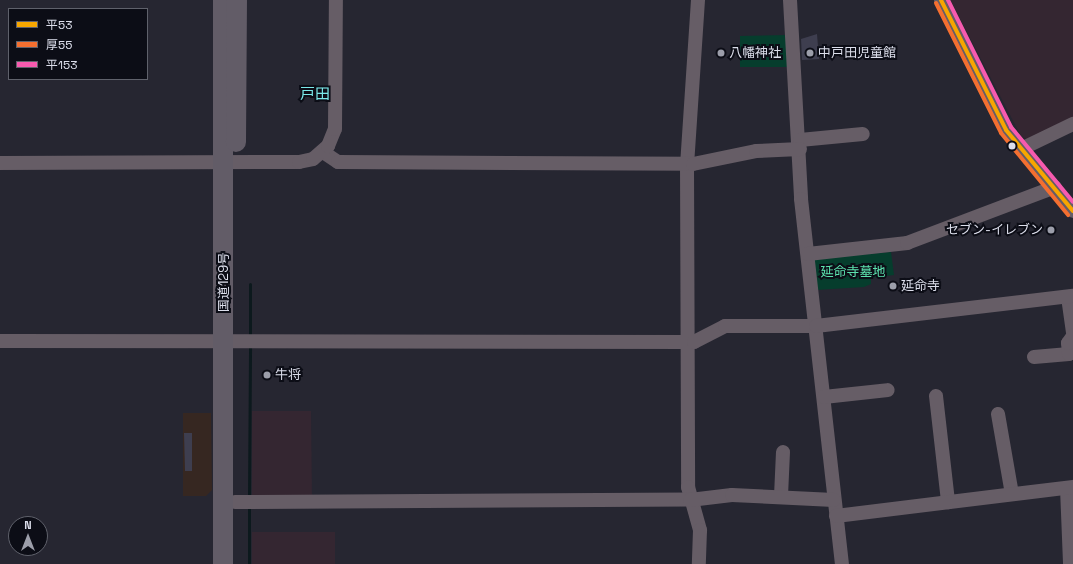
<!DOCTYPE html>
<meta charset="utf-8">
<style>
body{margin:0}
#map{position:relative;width:1073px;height:564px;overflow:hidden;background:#262631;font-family:"Space Grotesk","Noto Sans JP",sans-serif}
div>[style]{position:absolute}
.commercial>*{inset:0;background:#362721}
.industrial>*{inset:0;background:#342631}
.green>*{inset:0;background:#063d2d}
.stream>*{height:3px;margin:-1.5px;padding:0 1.5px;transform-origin:1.5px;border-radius:1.5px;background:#0c191d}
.building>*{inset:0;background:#3e3e4f}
.minor>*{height:14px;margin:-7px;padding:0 7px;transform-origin:7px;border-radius:7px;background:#665d66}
.highway>*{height:20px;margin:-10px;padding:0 10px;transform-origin:10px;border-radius:10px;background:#625c67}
.bus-1>*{height:4px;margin:-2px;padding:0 2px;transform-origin:2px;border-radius:2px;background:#f7a600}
.bus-2>*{height:4px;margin:-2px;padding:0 2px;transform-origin:2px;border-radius:2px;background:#f46f30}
.bus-3>*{height:4px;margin:-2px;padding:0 2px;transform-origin:2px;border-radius:2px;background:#f75aaf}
.dots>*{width:11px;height:11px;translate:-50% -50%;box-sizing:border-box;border:2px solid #0c0d16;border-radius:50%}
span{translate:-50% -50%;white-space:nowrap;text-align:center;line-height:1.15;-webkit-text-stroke:4px #0c0d16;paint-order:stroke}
.poi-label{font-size:13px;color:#dcdeeb}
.left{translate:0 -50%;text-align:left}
.right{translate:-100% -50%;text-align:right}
.park-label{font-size:13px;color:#5ce2ae}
.street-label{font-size:13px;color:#dcdeeb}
.quarter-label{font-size:15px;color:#7be8e9}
.legend{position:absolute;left:8px;top:8px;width:140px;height:72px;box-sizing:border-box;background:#0c0d16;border:1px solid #5f616b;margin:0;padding:5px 7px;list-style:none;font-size:12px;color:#dcdeeb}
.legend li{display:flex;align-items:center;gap:8px;height:20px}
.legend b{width:20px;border:1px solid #5f616b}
.north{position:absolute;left:8px;top:516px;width:40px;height:40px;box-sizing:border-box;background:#0c0d16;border:1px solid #5f616b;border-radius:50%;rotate:0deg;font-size:11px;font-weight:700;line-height:16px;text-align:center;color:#dcdeeb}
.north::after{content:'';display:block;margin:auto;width:14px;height:18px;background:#9c9eaa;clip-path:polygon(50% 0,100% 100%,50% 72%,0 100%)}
</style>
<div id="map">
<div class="commercial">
<div style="clip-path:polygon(183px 413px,211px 413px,212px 490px,206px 496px,183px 496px)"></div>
</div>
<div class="industrial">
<div style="clip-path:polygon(950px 0,1073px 0,1073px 119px,1027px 140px,1021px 136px)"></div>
<div style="clip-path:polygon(252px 411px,311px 411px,312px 498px,252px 496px)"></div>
<div style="clip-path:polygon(252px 532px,335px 532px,335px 564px,252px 564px)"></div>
</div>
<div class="green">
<div style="clip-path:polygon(789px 35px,792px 67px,740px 67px,740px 36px)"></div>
<div style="clip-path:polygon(891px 252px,894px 275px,871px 278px,871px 284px,864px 287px,816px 290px,814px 259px)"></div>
</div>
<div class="stream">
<div style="left:250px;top:338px;width:54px;rotate:-90deg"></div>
<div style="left:249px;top:498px;width:152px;rotate:-89.6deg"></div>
<div style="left:249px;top:564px;width:58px;rotate:-90deg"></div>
</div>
<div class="building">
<div style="clip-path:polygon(817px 34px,819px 59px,802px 60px,801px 39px)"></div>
<div style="clip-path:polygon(184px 433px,192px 433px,192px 471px,185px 471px)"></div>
</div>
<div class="minor">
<div style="left:698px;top:0;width:164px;rotate:93.8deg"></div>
<div style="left:687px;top:164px;width:323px;rotate:89.8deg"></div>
<div style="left:688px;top:487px;width:45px;rotate:74.4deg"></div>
<div style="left:700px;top:530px;width:34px;rotate:92deg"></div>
<div style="left:790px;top:0;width:199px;rotate:86.8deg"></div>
<div style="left:801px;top:199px;width:367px;rotate:83.6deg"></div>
<div style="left:941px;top:0;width:145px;rotate:63.4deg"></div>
<div style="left:1006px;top:130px;width:105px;rotate:50.4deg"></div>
<div style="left:800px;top:140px;width:63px;rotate:-5.4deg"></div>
<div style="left:1021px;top:149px;width:58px;rotate:-25.7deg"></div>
<div style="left:323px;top:152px;width:18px;rotate:34deg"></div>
<div style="left:338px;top:162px;width:355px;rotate:0.3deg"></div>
<div style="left:693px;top:164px;width:64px;rotate:-11.7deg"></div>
<div style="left:756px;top:151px;width:44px;rotate:-2.6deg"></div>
<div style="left:0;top:163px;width:299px;rotate:-0.2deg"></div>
<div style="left:299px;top:162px;width:14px;rotate:-12deg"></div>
<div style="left:313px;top:159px;width:20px;rotate:-41deg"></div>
<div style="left:328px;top:146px;width:18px;rotate:-68deg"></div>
<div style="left:335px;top:129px;width:129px;rotate:-89.6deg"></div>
<div style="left:808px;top:254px;width:100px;rotate:-6.3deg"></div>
<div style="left:907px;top:243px;width:158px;rotate:-20.7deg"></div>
<div style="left:1068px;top:297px;width:37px;rotate:82deg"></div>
<div style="left:0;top:341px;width:694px;rotate:0.08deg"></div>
<div style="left:694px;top:342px;width:35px;rotate:-27deg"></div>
<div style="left:725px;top:326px;width:91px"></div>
<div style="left:816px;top:326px;width:259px;rotate:-6.7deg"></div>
<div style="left:1034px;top:357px;width:35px;rotate:-5deg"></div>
<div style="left:1069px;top:354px;width:11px;rotate:-95deg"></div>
<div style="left:1068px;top:343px;width:9px;rotate:-54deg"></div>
<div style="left:936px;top:396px;width:107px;rotate:83.5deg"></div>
<div style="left:824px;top:397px;width:64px;rotate:-6.2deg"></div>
<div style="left:998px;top:414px;width:81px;rotate:80.1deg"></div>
<div style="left:1067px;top:488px;width:76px;rotate:87.7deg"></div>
<div style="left:781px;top:496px;width:44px;rotate:-87.4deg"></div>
<div style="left:235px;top:502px;width:455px;rotate:-0.3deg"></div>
<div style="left:690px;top:500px;width:42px;rotate:-6.8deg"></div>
<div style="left:732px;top:495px;width:102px;rotate:2.8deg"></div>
<div style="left:836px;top:516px;width:239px;rotate:-7deg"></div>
</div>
<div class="highway">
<div style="left:223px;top:0;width:564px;rotate:90deg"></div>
<div style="left:236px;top:142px;width:142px;rotate:-89.6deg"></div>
</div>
<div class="bus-1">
<div style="left:941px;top:0;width:145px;rotate:63.4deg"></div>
<div style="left:1006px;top:130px;width:105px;rotate:50.4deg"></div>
</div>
<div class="bus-2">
<div style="left:936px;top:3px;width:145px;rotate:63.4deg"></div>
<div style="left:1001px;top:133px;width:106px;rotate:50.7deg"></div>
</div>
<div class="bus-3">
<div style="left:948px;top:0;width:142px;rotate:63.6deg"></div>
<div style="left:1011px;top:127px;width:97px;rotate:50.4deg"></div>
</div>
<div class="dots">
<div style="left:721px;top:53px;background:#9c9eaa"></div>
<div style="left:810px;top:53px;background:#9c9eaa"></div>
<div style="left:1012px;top:146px;background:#dcdeeb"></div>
<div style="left:1051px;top:230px;background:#9c9eaa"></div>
<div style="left:893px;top:286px;background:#9c9eaa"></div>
<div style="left:267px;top:375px;background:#9c9eaa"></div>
</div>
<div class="poi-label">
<span class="left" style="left:729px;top:53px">八幡神社</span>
<span class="left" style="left:818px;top:53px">中戸田児童館</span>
<span class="right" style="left:1043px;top:230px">セブン-イレブン</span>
<span class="left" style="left:901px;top:286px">延命寺</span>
<span class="left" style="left:275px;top:375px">牛将</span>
</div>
<div class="park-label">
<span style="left:853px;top:272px">延命寺墓地</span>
</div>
<div class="street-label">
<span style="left:224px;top:282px;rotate:-90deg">国道129号</span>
</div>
<div class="quarter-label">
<span style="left:315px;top:94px">戸田</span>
</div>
<ul class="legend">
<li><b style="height:5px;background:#f7a600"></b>平53</li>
<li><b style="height:5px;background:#f46f30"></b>厚55</li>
<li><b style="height:5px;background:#f75aaf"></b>平153</li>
</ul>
<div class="north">N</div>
</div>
